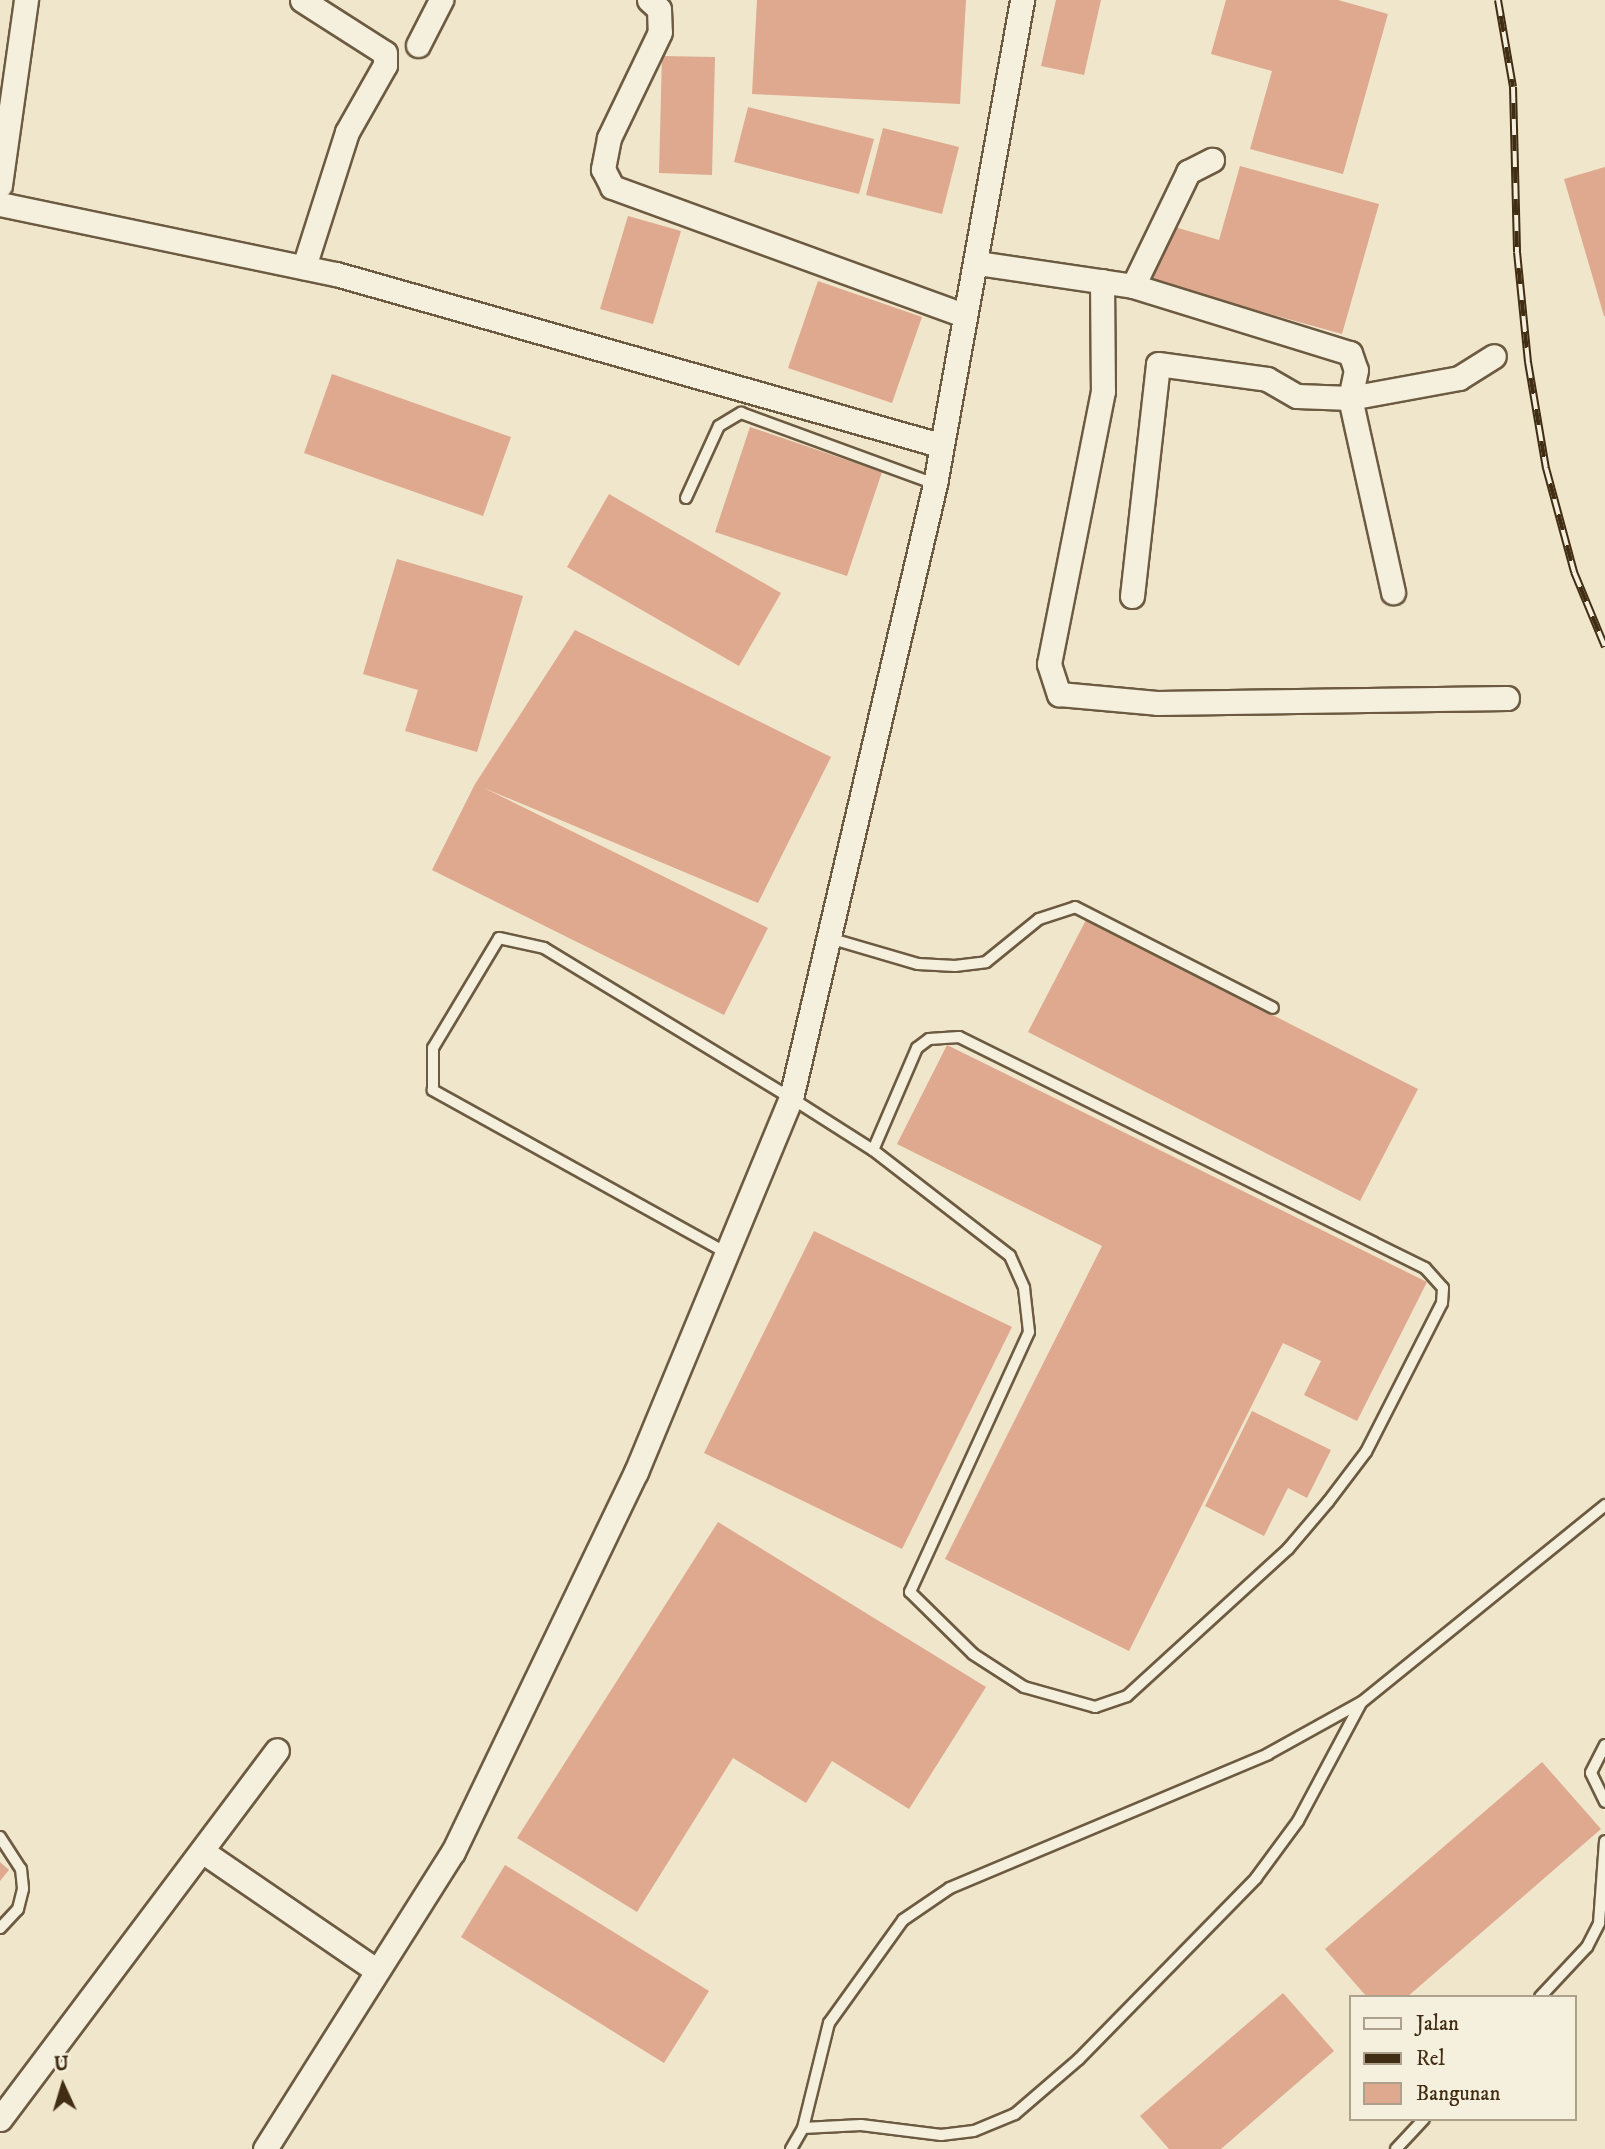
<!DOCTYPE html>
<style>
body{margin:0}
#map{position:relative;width:1605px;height:2149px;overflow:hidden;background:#efe6cb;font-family:"IM FELL DW Pica",serif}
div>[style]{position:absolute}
.building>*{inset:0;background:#dfa98f}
.roads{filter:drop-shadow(2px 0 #6c5b41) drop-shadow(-2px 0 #6c5b41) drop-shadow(0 2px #6c5b41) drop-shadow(0 -2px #6c5b41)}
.service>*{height:10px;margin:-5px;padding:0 5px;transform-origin:5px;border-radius:5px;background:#f5efdd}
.minor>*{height:23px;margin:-11.5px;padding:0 11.5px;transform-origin:11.5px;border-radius:11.5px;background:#f5efdd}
.rail>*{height:8px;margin-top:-4px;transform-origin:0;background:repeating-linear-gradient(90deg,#f5efdd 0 16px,#412d13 0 32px);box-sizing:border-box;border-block:2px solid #412d13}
span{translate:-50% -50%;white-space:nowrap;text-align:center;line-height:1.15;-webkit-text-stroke:5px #f5efdd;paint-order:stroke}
.legend{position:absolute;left:1349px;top:1995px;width:228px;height:126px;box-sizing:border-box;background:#f5efdd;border:2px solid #ada18c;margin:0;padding:9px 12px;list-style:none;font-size:21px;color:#412d13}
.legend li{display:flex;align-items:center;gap:14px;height:35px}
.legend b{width:35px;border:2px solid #ada18c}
.north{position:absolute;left:28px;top:2051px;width:70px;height:70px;-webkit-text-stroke:5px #f5efdd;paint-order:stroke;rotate:356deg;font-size:19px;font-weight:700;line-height:28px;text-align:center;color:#412d13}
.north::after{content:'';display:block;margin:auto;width:24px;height:32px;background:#412d13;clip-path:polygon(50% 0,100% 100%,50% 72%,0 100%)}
</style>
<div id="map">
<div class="building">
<div style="clip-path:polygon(757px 0,966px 0,960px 104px,752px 94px)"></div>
<div style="clip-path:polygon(1056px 0,1101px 0,1084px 75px,1041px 66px)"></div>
<div style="clip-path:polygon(1226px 0,1338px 0,1388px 14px,1343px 174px,1250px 149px,1272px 71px,1211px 54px)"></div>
<div style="clip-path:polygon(662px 56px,715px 57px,712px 175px,659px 173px)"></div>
<div style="clip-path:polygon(748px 107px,874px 139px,859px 194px,734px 162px)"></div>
<div style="clip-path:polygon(883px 128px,959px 147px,942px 214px,866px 195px)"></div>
<div style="clip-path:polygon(1240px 166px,1379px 204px,1342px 334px,1152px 281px,1168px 225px,1219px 240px)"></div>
<div style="clip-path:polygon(1605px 167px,1605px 316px,1604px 316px,1564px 179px)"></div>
<div style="clip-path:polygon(628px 216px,681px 231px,653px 324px,600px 309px)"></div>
<div style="clip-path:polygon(818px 281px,922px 317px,892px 403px,788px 368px)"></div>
<div style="clip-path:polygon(332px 374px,511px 437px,483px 516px,304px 453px)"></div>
<div style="clip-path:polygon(750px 427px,882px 472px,847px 576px,715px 532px)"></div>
<div style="clip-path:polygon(609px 494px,781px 593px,739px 666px,567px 567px)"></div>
<div style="clip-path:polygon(397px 559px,523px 596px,477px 752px,405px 731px,418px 690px,363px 674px)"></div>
<div style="clip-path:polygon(575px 630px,831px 757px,758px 903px,484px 788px,768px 928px,724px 1015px,432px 870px,475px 784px)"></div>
<div style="clip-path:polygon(1086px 920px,1418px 1089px,1360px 1201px,1028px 1032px)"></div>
<div style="clip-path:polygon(947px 1045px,1427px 1282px,1357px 1421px,1304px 1395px,1321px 1361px,1283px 1343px,1129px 1651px,945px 1559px,1102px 1246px,897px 1144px)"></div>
<div style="clip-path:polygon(814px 1231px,1012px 1327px,902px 1549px,704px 1453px)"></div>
<div style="clip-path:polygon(1252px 1411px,1331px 1450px,1307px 1498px,1288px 1488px,1264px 1536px,1205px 1506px)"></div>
<div style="clip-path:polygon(718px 1522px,986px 1687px,909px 1809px,832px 1761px,806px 1803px,733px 1758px,637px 1912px,517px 1838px)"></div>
<div style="clip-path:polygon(1542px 1762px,1601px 1829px,1407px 1997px,1367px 1997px,1325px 1949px)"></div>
<div style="clip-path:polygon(0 1862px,9px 1870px,0 1881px)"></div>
<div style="clip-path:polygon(505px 1865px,709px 1991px,664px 2063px,461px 1937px)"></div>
<div style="clip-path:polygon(1283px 1993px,1334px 2051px,1221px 2149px,1169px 2149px,1140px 2116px)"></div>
</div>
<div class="roads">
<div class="service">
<div style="left:686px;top:498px;width:79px;rotate:-65.4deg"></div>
<div style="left:719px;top:426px;width:26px;rotate:-31deg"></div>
<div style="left:741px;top:413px;width:207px;rotate:20.1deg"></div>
<div style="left:829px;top:938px;width:93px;rotate:16.3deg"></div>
<div style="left:918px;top:964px;width:37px;rotate:3deg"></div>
<div style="left:955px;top:966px;width:31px;rotate:-7deg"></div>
<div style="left:986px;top:962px;width:68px;rotate:-39.1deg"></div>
<div style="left:1039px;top:919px;width:38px;rotate:-18deg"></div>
<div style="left:1075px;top:907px;width:222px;rotate:27deg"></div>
<div style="left:723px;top:1251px;width:332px;rotate:-151deg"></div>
<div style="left:433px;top:1090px;width:42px;rotate:-90deg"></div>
<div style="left:433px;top:1048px;width:128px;rotate:-59deg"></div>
<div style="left:499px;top:938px;width:46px;rotate:12.5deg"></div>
<div style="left:544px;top:948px;width:289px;rotate:31.3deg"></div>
<div style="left:791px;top:1098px;width:97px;rotate:32.4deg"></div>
<div style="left:873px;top:1150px;width:173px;rotate:37.7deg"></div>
<div style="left:1010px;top:1256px;width:35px;rotate:66deg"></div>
<div style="left:1024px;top:1288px;width:44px;rotate:83.5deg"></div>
<div style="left:1029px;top:1332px;width:286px;rotate:114.6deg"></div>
<div style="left:910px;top:1592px;width:88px;rotate:44.5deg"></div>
<div style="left:973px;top:1654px;width:61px;rotate:32.9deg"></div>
<div style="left:1024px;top:1687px;width:74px;rotate:15.7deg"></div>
<div style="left:1095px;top:1707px;width:34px;rotate:-19deg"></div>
<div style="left:1127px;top:1696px;width:218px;rotate:-42.4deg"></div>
<div style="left:1288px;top:1549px;width:62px;rotate:-49.6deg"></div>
<div style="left:1328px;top:1502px;width:63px;rotate:-52.8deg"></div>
<div style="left:1366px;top:1452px;width:167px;rotate:-63deg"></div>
<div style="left:1442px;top:1303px;width:15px;rotate:-86deg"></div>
<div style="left:1443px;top:1288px;width:27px;rotate:-132deg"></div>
<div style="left:1425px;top:1268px;width:520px;rotate:-153.63deg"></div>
<div style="left:959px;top:1037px;width:30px;rotate:176deg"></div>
<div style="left:929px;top:1039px;width:15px;rotate:143deg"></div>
<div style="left:917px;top:1048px;width:111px;rotate:113.3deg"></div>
<div style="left:1605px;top:1745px;width:31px;rotate:117deg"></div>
<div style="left:1591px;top:1773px;width:32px;rotate:64deg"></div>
<div style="left:0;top:1837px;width:38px;rotate:57deg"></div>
<div style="left:21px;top:1869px;width:20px;rotate:84deg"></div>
<div style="left:23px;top:1889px;width:21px;rotate:104deg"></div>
<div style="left:18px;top:1909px;width:26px;rotate:133deg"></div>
<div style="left:1540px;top:1997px;width:69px;rotate:-46.8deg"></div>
<div style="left:1587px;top:1947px;width:27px;rotate:-63deg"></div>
<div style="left:1599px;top:1923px;width:82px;rotate:-85.8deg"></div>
<div style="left:803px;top:2128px;width:58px;rotate:-3deg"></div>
<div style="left:861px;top:2125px;width:81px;rotate:7.1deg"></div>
<div style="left:941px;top:2135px;width:33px;rotate:-7deg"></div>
<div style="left:974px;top:2131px;width:44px;rotate:-22.5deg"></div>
<div style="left:1015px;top:2114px;width:84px;rotate:-40.7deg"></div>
<div style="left:1079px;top:2059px;width:253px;rotate:-45.6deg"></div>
<div style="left:1256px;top:1878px;width:71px;rotate:-53.6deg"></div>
<div style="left:1298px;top:1821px;width:132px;rotate:-61.9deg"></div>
<div style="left:791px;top:2149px;width:24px;rotate:-60deg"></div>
<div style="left:803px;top:2128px;width:108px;rotate:-76.1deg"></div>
<div style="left:829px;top:2023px;width:127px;rotate:-54.3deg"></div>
<div style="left:903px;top:1920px;width:57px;rotate:-34.2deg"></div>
<div style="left:950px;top:1888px;width:345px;rotate:-22.8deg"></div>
<div style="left:1268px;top:1754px;width:107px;rotate:-29deg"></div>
<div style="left:1362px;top:1702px;width:313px;rotate:-39deg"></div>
<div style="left:1396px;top:2149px;width:41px;rotate:-47deg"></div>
</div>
<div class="minor">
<div style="left:302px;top:0;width:98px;rotate:32.6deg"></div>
<div style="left:385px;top:53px;width:12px;rotate:90deg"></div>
<div style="left:385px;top:65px;width:77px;rotate:119.6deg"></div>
<div style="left:347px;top:132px;width:142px;rotate:107.7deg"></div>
<div style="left:649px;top:0;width:13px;rotate:42deg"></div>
<div style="left:659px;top:9px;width:23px;rotate:88deg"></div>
<div style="left:660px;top:32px;width:118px;rotate:115.7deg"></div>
<div style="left:609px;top:138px;width:32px;rotate:101deg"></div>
<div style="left:603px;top:169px;width:20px;rotate:63deg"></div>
<div style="left:612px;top:187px;width:375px;rotate:20deg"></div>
<div style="left:418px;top:45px;width:51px;rotate:-62.9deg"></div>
<div style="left:0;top:185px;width:187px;rotate:-82deg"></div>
<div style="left:0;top:204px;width:343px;rotate:11.8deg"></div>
<div style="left:336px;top:274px;width:628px;rotate:15.81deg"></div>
<div style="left:978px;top:263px;width:157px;rotate:8.4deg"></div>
<div style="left:1133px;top:286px;width:227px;rotate:17.2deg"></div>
<div style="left:1350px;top:353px;width:18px;rotate:71deg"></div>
<div style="left:1356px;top:370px;width:29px;rotate:102deg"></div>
<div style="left:1350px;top:398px;width:199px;rotate:77.5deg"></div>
<div style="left:1102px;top:281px;width:110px;rotate:89.5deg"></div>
<div style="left:1103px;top:391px;width:278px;rotate:101.2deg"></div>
<div style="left:1049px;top:664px;width:32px;rotate:72deg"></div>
<div style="left:1059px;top:694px;width:98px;rotate:5.2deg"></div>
<div style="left:1157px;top:703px;width:350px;rotate:-0.8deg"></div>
<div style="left:1133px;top:286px;width:127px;rotate:-64.2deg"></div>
<div style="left:1188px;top:172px;width:27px;rotate:-27deg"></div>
<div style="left:1132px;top:596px;width:233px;rotate:-83.6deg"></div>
<div style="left:1158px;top:364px;width:110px;rotate:7.8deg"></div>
<div style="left:1267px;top:379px;width:34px;rotate:30deg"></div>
<div style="left:1297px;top:396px;width:53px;rotate:2.2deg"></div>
<div style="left:1350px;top:398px;width:111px;rotate:-10.4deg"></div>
<div style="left:1459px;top:378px;width:41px;rotate:-32.2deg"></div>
<div style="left:202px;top:1851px;width:212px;rotate:34.4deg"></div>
<div style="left:0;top:2119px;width:461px;rotate:-53.1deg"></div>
<div style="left:265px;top:2149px;width:352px;rotate:-57.7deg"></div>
<div style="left:453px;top:1852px;width:422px;rotate:-64.3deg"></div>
<div style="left:636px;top:1472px;width:405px;rotate:-67.5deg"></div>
<div style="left:791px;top:1098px;width:631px;rotate:-76.8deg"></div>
<div style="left:935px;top:484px;width:492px;rotate:-79.8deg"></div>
</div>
</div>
<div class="rail">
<div style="left:1498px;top:0;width:88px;rotate:80.2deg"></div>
<div style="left:1513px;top:87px;width:165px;rotate:88.6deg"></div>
<div style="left:1517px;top:252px;width:111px;rotate:84.3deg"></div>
<div style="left:1528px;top:362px;width:108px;rotate:80.4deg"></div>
<div style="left:1546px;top:468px;width:108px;rotate:74.9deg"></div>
<div style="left:1574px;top:572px;width:81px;rotate:67.5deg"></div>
</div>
<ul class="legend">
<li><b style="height:9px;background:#f5efdd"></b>Jalan</li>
<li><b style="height:9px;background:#412d13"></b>Rel</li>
<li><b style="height:19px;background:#dfa98f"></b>Bangunan</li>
</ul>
<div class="north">U</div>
</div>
